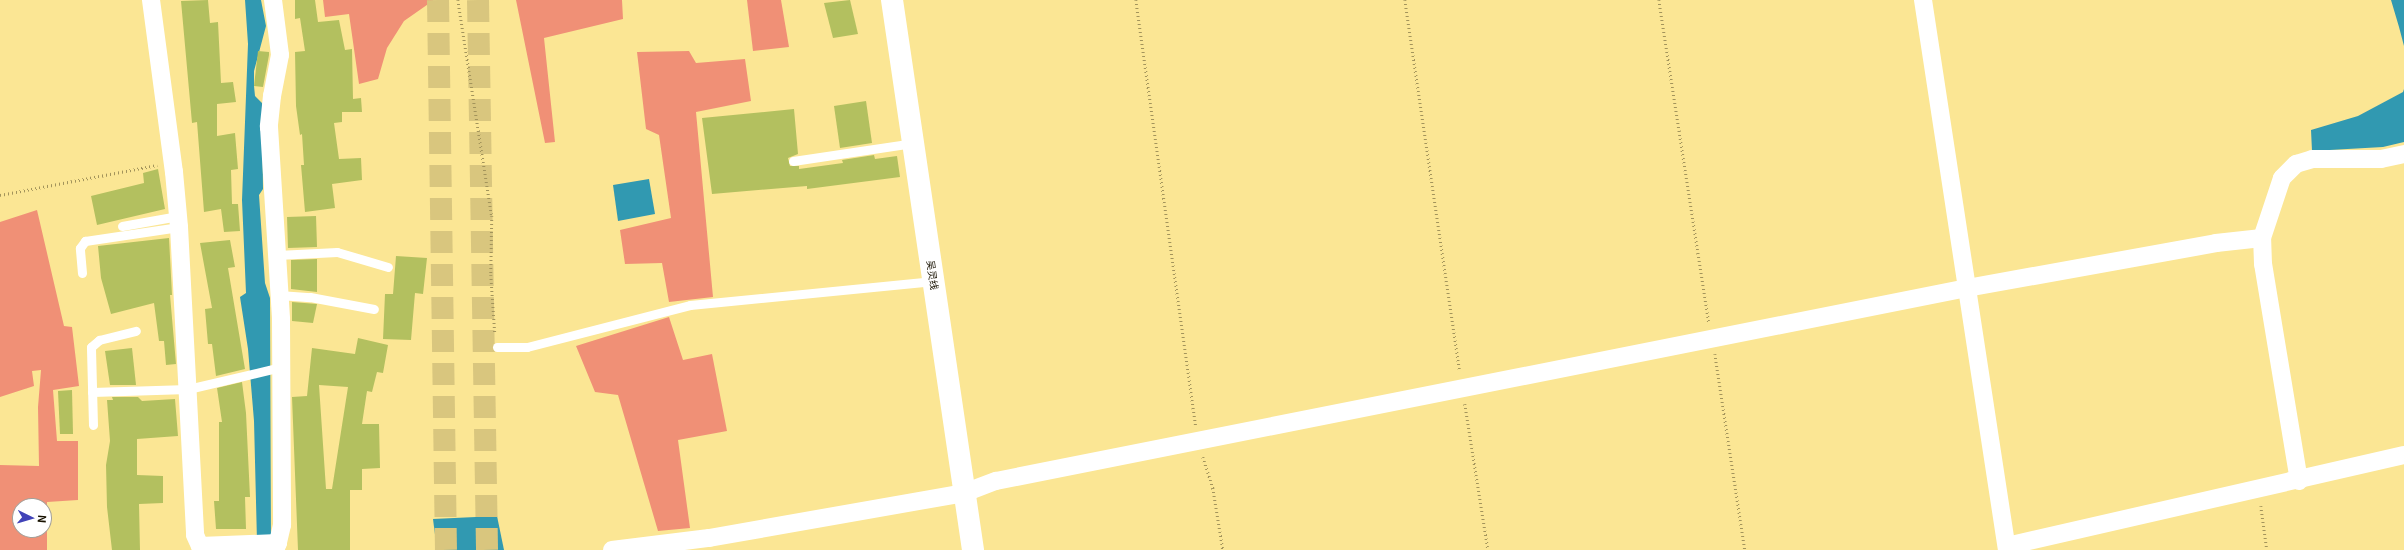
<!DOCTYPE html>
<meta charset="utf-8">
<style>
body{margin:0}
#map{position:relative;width:2404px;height:550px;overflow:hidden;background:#fbe694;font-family:Georgia,"Noto Sans SC",serif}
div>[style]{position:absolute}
.forest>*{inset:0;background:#f09076}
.water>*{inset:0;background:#3199b1}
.building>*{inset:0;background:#b3c05f}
.trunk-tunnel>*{height:22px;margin-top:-11px;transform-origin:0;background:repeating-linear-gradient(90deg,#d9c67e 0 22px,transparent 0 33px)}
.path>*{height:2.5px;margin-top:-1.25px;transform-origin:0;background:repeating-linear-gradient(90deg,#a3945b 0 1px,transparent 0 4px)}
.service>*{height:9px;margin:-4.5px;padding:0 4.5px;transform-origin:4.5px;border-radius:4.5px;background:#fff}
.minor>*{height:18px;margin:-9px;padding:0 9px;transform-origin:9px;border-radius:9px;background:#fff}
.tertiary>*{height:22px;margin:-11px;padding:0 11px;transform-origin:11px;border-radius:11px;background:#fff}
span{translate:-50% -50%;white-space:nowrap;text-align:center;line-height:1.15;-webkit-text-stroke:3px #fff;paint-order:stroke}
.street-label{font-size:10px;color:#181200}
.north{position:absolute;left:12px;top:498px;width:40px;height:40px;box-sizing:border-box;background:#fff;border:1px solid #a3a099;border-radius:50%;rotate:95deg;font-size:11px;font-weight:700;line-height:16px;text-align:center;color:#181200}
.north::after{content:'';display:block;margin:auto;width:14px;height:18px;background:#4143b8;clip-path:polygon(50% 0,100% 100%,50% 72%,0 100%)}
</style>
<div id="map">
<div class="forest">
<div style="clip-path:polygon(323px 0,434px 0,404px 21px,387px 48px,378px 79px,359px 84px,349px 14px,325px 17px)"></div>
<div style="clip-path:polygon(516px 0,622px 0,623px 19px,544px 38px,555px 142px,545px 143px)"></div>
<div style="clip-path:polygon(747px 0,781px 0,789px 47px,753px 51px)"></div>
<div style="clip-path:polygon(689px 51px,696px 63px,745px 59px,751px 101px,696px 112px,713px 297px,669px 302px,662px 263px,625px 264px,620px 230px,671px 218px,659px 135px,646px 129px,637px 52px)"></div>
<div style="clip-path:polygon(evenodd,37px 210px,64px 326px,72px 327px,79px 386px,53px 390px,57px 441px,78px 441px,78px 500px,47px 502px,47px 550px,0 550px,0 465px,39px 466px,38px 407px,41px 370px,32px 371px,34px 386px,0 397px,0 222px,37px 210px,20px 506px,44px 506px,44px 530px,20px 530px,20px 506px)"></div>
<div style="clip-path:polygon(669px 317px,683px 360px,712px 354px,727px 431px,678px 440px,690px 528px,658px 531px,618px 395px,595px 392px,576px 346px)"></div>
</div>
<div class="water">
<div style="clip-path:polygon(245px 0,261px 0,266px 26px,254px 71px,254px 86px,255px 96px,262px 103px,263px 189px,259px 195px,265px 283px,270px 298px,271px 543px,257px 542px,254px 421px,248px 349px,240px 297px,246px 293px,242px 200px,248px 44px)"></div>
<div style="clip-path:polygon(2391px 0,2404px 0,2404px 46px,2399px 27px)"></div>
<div style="clip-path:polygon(2404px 89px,2404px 142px,2383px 147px,2312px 151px,2311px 130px,2358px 116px,2403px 92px)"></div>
<div style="clip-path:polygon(649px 179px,655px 214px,618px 221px,613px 185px)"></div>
<div style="clip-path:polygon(497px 516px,504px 550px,437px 550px,433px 519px)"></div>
</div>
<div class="building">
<div style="clip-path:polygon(208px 0,210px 23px,218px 22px,221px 83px,233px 82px,236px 102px,217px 104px,217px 136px,235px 133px,238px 169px,231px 170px,232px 204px,238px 204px,240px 231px,224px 232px,221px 209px,204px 212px,197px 122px,192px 123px,181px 1px)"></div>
<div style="clip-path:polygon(295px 0,315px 0,318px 22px,339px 20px,345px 50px,352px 49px,353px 99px,361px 98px,362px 112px,342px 112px,342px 122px,334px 123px,339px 159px,361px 158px,362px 180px,332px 184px,335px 208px,305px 212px,301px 165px,304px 165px,302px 134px,300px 135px,296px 106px,295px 52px,305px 51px,300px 18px,295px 19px)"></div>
<div style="clip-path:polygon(850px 0,858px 34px,833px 38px,824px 3px)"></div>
<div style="clip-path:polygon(258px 51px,269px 52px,269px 55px,263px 87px,254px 86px)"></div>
<div style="clip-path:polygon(866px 101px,872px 143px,840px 148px,834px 106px)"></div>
<div style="clip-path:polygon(794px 109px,798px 154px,788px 158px,790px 166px,799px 166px,799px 169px,843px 163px,842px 160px,874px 155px,875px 159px,897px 156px,900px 177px,807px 189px,807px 186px,712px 194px,702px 118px)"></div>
<div style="clip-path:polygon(158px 169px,165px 209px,97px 225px,91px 196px,144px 183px,143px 173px)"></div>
<div style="clip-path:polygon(316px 216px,317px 247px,288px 248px,287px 217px)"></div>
<div style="clip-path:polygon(169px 238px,172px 295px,170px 295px,176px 364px,166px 365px,164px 341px,159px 341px,154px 303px,111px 314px,101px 278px,98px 246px)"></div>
<div style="clip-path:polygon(230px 240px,235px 267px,228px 268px,245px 369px,216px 376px,212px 344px,208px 344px,205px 309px,212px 308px,200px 243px)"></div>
<div style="clip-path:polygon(396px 256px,427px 258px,423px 294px,415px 293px,411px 340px,383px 339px,385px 294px,393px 294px)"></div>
<div style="clip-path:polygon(317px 259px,317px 292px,291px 289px,291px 260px)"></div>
<div style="clip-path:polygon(292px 302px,317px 304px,313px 323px,292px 321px)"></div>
<div style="clip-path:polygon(evenodd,358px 338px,388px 345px,383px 373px,377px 372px,372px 392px,367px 391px,362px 424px,379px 424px,380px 468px,362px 469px,362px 490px,350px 490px,350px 550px,298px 550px,292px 397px,307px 396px,312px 348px,355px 354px,358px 338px,319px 385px,348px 387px,332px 489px,326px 489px,319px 385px)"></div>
<div style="clip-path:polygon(132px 348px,136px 385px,110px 385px,105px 351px)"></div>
<div style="clip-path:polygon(242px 382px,246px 413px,250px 497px,245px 497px,246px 529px,216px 529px,214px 501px,219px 501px,219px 422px,222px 422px,217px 388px)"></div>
<div style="clip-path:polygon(72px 390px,73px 434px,60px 434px,58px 391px)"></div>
<div style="clip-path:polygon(112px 397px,138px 397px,142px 401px,175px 399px,178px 436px,137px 439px,137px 475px,163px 476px,163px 503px,139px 504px,140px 550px,112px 550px,107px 507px,106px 465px,110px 441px,107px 400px,113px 400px)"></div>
</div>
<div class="trunk-tunnel">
<div style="left:438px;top:0;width:550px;rotate:89.17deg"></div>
<div style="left:478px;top:0;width:550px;rotate:89.06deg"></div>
</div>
<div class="path">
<div style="left:458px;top:0;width:219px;rotate:81.1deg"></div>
<div style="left:492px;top:216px;width:59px;rotate:91deg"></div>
<div style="left:491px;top:275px;width:59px;rotate:86.1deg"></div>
<div style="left:1136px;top:0;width:429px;rotate:82deg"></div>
<div style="left:1405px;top:0;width:375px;rotate:81.6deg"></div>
<div style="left:1659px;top:0;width:326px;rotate:81.2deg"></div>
<div style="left:0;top:195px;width:160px;rotate:-10.8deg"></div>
<div style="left:1715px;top:354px;width:198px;rotate:81.3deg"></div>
<div style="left:1465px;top:404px;width:148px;rotate:81deg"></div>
<div style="left:1203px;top:457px;width:33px;rotate:72deg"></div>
<div style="left:1213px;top:488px;width:63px;rotate:80.8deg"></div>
<div style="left:2261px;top:506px;width:44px;rotate:82.2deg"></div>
</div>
<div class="service">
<div style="left:793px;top:161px;width:121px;rotate:-8.5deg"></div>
<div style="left:122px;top:226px;width:57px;rotate:-10.1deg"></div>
<div style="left:277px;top:255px;width:60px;rotate:-2.9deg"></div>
<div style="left:337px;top:252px;width:53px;rotate:16.4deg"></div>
<div style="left:82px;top:273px;width:25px;rotate:-95deg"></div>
<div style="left:80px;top:248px;width:9px;rotate:-54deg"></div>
<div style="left:85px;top:241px;width:95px;rotate:-8.5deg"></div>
<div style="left:279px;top:295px;width:31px;rotate:4deg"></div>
<div style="left:310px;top:297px;width:65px;rotate:10.6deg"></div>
<div style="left:497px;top:347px;width:30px"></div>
<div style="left:527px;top:347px;width:168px;rotate:-14.4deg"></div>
<div style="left:690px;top:305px;width:245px;rotate:-5.6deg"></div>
<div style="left:92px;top:392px;width:96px;rotate:-1.8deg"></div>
<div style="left:188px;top:389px;width:96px;rotate:-13.3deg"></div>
<div style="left:93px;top:425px;width:78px;rotate:-91.5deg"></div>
<div style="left:91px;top:347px;width:11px;rotate:-41deg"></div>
<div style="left:99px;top:340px;width:38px;rotate:-14deg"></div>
</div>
<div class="minor">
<div style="left:151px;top:0;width:174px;rotate:82.4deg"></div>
<div style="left:174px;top:172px;width:55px;rotate:84.8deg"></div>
<div style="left:179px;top:227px;width:308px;rotate:87deg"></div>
<div style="left:195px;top:535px;width:12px;rotate:66deg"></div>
<div style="left:200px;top:546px;width:78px;rotate:-2.2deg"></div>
<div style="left:278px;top:543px;width:8px;rotate:113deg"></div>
<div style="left:273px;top:0;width:55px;rotate:82.7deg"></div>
<div style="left:280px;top:55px;width:42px;rotate:101deg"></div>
<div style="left:272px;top:96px;width:31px;rotate:96deg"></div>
<div style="left:269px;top:127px;width:192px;rotate:86.4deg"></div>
<div style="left:281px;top:319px;width:206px;rotate:89.7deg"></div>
<div style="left:282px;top:525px;width:18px;rotate:103deg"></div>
<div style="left:1923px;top:0;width:556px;rotate:81.32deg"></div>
<div style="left:2299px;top:481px;width:220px;rotate:-99.4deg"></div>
<div style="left:2263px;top:264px;width:26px;rotate:-92deg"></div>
<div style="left:2262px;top:238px;width:63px;rotate:-71.6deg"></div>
<div style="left:2282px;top:178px;width:20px;rotate:-45deg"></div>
<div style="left:2296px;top:164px;width:17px;rotate:-17deg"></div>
<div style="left:2312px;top:159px;width:69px"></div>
<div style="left:2381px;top:159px;width:24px;rotate:-12deg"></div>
<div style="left:2007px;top:546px;width:407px;rotate:-12.9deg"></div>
<div style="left:612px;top:550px;width:98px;rotate:-7.1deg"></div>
<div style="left:709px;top:538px;width:259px;rotate:-10deg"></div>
<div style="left:964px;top:493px;width:34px;rotate:-21deg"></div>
<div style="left:996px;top:481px;width:990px;rotate:-11.24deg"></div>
<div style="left:1967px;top:288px;width:253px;rotate:-10.2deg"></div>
<div style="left:2216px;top:243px;width:46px;rotate:-6.2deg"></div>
</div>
<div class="tertiary">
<div style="left:892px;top:0;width:556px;rotate:81.62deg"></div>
</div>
<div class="street-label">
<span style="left:933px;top:275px;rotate:82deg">吴灵线</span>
</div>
<div class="north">N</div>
</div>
